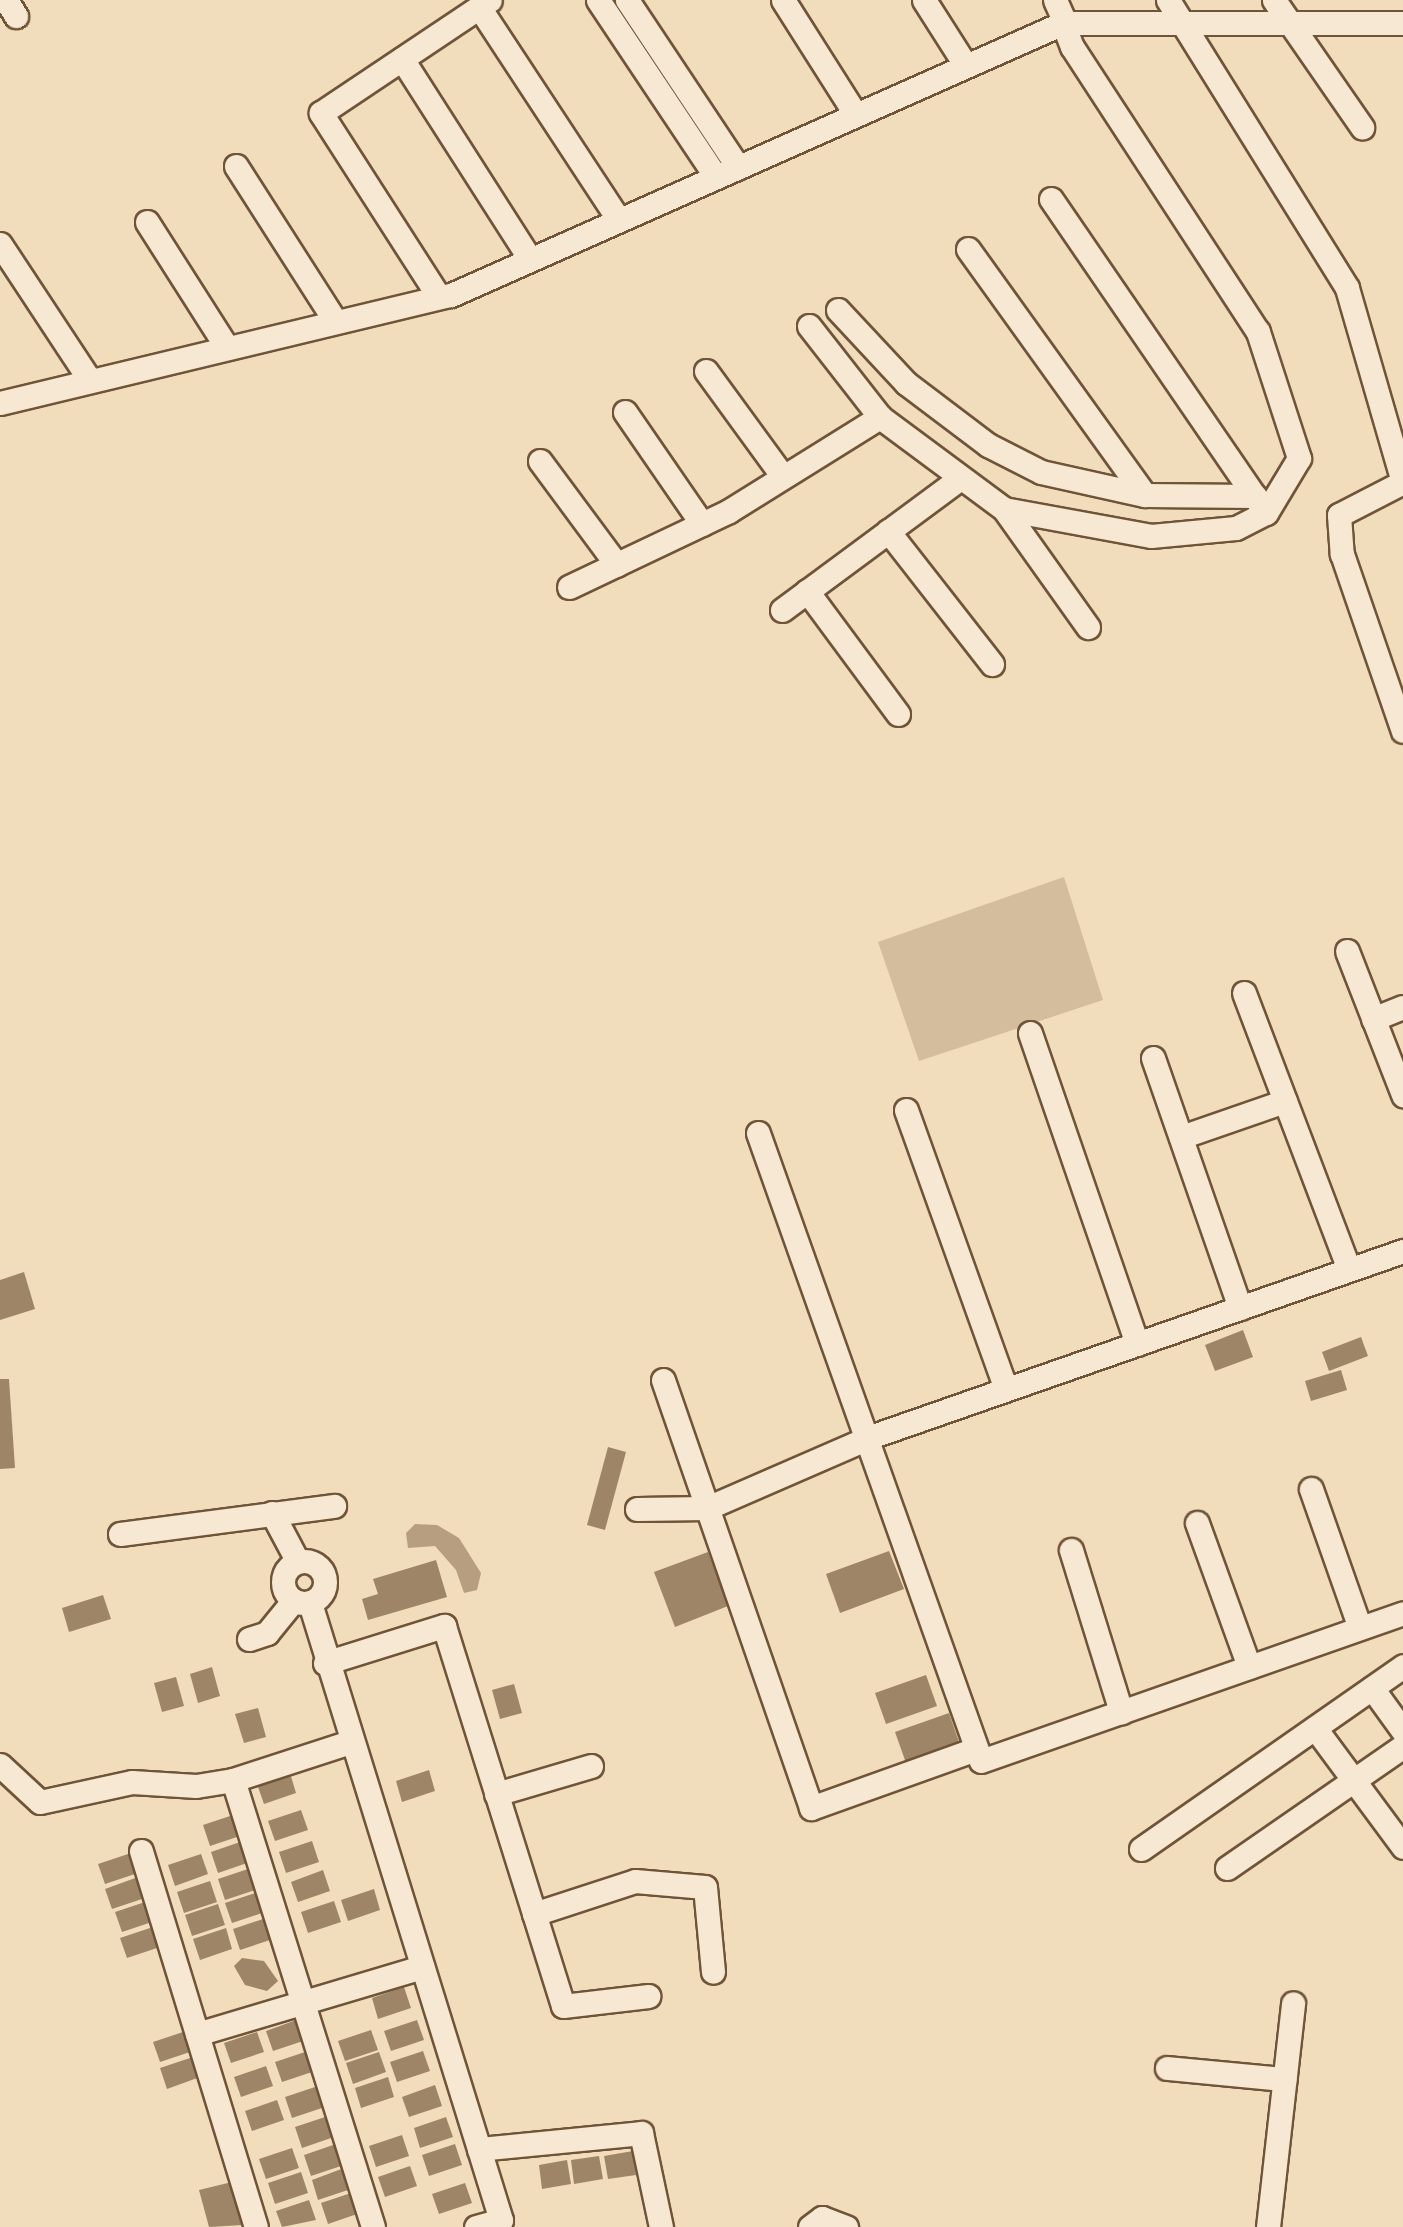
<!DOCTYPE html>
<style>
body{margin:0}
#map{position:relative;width:1403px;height:2227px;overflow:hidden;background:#f1dcbb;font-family:"IM FELL French Canon",serif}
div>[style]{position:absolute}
.green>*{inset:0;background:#d4bd9d}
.water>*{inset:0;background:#b79e80}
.building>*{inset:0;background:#9e8567}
.roads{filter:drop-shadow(2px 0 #705438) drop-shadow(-2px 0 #705438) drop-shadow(0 2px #705438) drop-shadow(0 -2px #705438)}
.minor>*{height:23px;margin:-11.5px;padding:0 11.5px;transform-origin:11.5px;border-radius:11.5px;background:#f6e8d3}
.minor>.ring{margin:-11.5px;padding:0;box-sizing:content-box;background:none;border:23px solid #f6e8d3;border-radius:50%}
span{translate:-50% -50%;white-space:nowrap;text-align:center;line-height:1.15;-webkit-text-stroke:6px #f6e8d3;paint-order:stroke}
</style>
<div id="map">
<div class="green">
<div style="clip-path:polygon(1064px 877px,1103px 1000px,919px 1061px,878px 942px)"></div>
</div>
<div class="water">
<div style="clip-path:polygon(415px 1524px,437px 1525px,459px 1538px,481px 1573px,477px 1590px,464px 1593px,456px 1570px,435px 1546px,408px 1548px,406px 1533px)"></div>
</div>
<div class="building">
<div style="clip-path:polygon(24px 1272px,35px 1309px,0 1320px,0 1280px)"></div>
<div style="clip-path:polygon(1243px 1330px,1253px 1357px,1215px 1371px,1205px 1345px)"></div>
<div style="clip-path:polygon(1361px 1337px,1368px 1356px,1329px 1371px,1322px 1352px)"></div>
<div style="clip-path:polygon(1341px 1370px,1347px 1390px,1311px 1401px,1305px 1381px)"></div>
<div style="clip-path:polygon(0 1379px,9px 1379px,15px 1468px,0 1469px)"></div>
<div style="clip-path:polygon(608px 1447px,626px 1452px,605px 1530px,587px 1525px)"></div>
<div style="clip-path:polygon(889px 1551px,904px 1589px,840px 1613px,826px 1574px)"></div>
<div style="clip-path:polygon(708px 1552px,728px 1606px,675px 1627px,654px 1572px)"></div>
<div style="clip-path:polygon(436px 1560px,447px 1597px,368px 1620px,362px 1599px,378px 1594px,373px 1579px)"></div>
<div style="clip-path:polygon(103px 1595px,111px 1619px,69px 1632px,62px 1608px)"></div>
<div style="clip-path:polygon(212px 1667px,220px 1696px,198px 1703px,190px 1674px)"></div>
<div style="clip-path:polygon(926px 1675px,937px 1706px,886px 1724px,875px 1693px)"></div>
<div style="clip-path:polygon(176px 1677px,184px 1706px,162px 1712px,154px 1683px)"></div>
<div style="clip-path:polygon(514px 1684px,522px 1713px,500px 1719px,492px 1690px)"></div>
<div style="clip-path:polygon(258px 1708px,266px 1737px,244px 1743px,235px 1714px)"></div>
<div style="clip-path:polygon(949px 1713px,960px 1745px,906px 1763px,895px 1732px)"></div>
<div style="clip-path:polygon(429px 1770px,435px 1791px,402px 1802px,396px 1781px)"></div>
<div style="clip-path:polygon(290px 1773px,296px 1793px,264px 1804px,257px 1784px)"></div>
<div style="clip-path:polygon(301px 1810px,308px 1830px,275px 1841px,268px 1821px)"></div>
<div style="clip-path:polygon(236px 1814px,243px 1835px,210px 1846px,203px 1825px)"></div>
<div style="clip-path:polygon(243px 1841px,250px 1862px,218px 1873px,211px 1852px)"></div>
<div style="clip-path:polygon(312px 1841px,319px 1862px,286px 1873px,279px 1852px)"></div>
<div style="clip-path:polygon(131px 1853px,138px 1873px,105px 1884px,98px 1864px)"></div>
<div style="clip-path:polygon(201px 1854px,208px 1874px,175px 1886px,168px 1865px)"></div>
<div style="clip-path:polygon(251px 1868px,258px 1889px,225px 1900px,218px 1879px)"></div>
<div style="clip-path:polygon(323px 1870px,330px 1891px,298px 1902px,291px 1882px)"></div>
<div style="clip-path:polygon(138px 1877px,145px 1898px,112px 1909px,105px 1889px)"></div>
<div style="clip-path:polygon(210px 1881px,217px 1902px,184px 1913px,177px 1892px)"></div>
<div style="clip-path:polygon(374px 1889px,380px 1910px,348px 1921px,341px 1900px)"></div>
<div style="clip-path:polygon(258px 1892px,265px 1912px,232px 1923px,225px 1903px)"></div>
<div style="clip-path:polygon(148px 1901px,155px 1921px,122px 1932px,115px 1912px)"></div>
<div style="clip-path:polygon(334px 1901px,341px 1922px,308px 1933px,301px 1912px)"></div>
<div style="clip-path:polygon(218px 1904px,225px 1925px,192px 1936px,185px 1915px)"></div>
<div style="clip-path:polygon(266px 1918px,273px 1939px,240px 1950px,233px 1929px)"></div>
<div style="clip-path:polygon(153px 1927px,160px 1947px,127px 1958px,120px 1938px)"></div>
<div style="clip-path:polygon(226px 1928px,232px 1949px,200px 1960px,193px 1939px)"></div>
<div style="clip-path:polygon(242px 1958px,264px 1961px,278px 1981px,267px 1991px,245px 1985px,234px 1966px)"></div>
<div style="clip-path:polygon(404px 1987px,411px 2008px,378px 2019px,372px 1998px)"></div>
<div style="clip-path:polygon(299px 2019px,306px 2040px,273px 2051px,266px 2031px)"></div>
<div style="clip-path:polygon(417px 2020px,424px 2040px,391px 2051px,384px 2031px)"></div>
<div style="clip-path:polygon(371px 2030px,378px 2050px,345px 2061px,338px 2041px)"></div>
<div style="clip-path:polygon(186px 2031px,193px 2051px,160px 2062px,153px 2042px)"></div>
<div style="clip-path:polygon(257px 2032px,264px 2052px,231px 2063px,224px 2043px)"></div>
<div style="clip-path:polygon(308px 2051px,315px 2071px,282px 2082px,275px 2062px)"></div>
<div style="clip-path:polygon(423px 2051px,430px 2071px,397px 2082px,390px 2062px)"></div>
<div style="clip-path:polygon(379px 2052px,386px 2072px,353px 2084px,346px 2063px)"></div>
<div style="clip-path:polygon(193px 2057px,200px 2077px,167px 2089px,160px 2068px)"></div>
<div style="clip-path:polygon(266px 2066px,273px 2086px,241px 2097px,234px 2077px)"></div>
<div style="clip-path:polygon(388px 2077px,394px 2097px,361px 2108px,355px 2088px)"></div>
<div style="clip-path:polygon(435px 2085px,442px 2106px,409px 2117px,402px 2097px)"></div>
<div style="clip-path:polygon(318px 2086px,325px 2107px,292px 2118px,285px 2097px)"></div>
<div style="clip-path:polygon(277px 2100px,284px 2120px,252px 2131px,245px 2111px)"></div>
<div style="clip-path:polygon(328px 2116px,334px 2137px,302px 2148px,295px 2127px)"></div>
<div style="clip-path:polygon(446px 2117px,453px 2137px,420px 2148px,414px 2128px)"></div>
<div style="clip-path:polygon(402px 2135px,409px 2156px,376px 2167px,369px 2146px)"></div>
<div style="clip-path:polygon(336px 2144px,344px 2165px,311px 2176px,304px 2155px)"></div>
<div style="clip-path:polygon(455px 2144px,462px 2165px,429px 2176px,422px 2155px)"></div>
<div style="clip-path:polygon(292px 2148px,299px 2168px,266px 2179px,259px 2159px)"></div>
<div style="clip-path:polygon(633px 2151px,636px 2175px,608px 2179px,604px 2156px)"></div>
<div style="clip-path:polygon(599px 2156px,603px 2179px,574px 2184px,571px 2160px)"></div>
<div style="clip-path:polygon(567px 2160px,571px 2184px,542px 2189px,539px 2165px)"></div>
<div style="clip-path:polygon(410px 2166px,417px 2186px,385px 2197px,378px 2177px)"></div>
<div style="clip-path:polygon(344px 2168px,351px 2189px,318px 2200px,312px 2180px)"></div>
<div style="clip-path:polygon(301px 2172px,308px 2193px,275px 2204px,268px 2183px)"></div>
<div style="clip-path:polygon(232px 2182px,243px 2225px,209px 2227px,199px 2190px)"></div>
<div style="clip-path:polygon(465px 2183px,472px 2203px,439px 2214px,432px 2194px)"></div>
<div style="clip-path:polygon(354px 2192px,360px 2213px,328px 2224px,321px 2203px)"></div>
<div style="clip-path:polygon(309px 2200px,316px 2220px,282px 2227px,276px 2211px)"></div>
</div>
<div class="roads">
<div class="minor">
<div style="left:6px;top:0;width:19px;rotate:58deg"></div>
<div style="left:598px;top:0;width:213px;rotate:56.3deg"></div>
<div style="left:627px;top:0;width:201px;rotate:56.4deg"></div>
<div style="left:783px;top:0;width:136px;rotate:57.6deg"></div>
<div style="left:924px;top:0;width:78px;rotate:57.5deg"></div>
<div style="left:1055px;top:0;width:24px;rotate:66deg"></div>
<div style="left:1168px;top:0;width:339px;rotate:58.1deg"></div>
<div style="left:1347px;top:288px;width:202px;rotate:73.9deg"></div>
<div style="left:1274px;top:0;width:155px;rotate:55.3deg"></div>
<div style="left:479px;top:7px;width:255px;rotate:56.7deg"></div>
<div style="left:402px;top:59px;width:237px;rotate:57.4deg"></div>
<div style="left:236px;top:166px;width:184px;rotate:57.4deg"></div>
<div style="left:1051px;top:199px;width:370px;rotate:55.6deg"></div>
<div style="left:147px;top:222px;width:147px;rotate:57.5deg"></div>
<div style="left:0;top:244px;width:162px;rotate:56.6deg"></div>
<div style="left:968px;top:249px;width:303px;rotate:54.3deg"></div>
<div style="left:439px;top:297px;width:219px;rotate:-122.7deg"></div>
<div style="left:321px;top:113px;width:203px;rotate:-33.8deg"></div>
<div style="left:838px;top:310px;width:100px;rotate:47deg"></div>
<div style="left:906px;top:383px;width:103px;rotate:37.1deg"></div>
<div style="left:988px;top:445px;width:59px;rotate:27deg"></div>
<div style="left:1041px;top:472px;width:107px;rotate:12.5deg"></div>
<div style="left:1145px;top:495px;width:110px;rotate:0.5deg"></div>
<div style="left:809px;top:326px;width:115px;rotate:52deg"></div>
<div style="left:880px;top:417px;width:154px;rotate:36.6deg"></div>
<div style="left:1004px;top:509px;width:149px;rotate:10.4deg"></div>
<div style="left:1151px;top:536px;width:85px;rotate:-5.4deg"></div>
<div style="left:1236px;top:528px;width:34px;rotate:-27deg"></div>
<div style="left:1266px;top:513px;width:64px;rotate:-59deg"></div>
<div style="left:1299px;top:458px;width:133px;rotate:-108deg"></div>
<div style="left:1258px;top:332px;width:340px;rotate:-123.1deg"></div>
<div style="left:1072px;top:47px;width:26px;rotate:-111deg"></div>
<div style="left:706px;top:371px;width:127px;rotate:53.9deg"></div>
<div style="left:0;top:403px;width:464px;rotate:-13.5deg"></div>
<div style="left:451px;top:295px;width:670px;rotate:-23.96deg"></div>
<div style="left:1063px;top:23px;width:340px"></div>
<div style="left:625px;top:412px;width:136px;rotate:55.5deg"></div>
<div style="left:540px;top:461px;width:129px;rotate:53.5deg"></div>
<div style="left:1403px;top:482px;width:72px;rotate:152.7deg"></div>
<div style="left:1339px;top:515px;width:39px;rotate:86deg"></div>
<div style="left:1342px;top:554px;width:187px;rotate:71deg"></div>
<div style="left:1004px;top:509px;width:145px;rotate:54.6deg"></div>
<div style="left:888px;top:531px;width:169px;rotate:52deg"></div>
<div style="left:569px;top:587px;width:177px;rotate:-25.4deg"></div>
<div style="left:729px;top:511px;width:178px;rotate:-31.9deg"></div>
<div style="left:807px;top:591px;width:153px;rotate:53.5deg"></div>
<div style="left:782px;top:610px;width:219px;rotate:-36.5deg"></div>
<div style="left:1347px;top:951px;width:155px;rotate:68.7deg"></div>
<div style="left:1244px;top:993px;width:295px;rotate:69.2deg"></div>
<div style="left:1373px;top:1019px;width:32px;rotate:-22deg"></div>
<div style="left:1030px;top:1033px;width:329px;rotate:71deg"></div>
<div style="left:1153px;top:1058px;width:265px;rotate:70.8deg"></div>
<div style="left:906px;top:1110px;width:296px;rotate:70.3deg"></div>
<div style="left:758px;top:1133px;width:666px;rotate:70.45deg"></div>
<div style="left:981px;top:1761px;width:447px;rotate:-19.3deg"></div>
<div style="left:1181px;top:1137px;width:110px;rotate:-19.1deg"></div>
<div style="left:663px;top:1380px;width:453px;rotate:70.9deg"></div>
<div style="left:811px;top:1808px;width:175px;rotate:-19.7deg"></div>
<div style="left:1311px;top:1489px;width:147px;rotate:70.6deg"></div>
<div style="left:637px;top:1509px;width:70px;rotate:-0.8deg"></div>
<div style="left:707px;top:1508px;width:178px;rotate:-23.5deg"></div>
<div style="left:870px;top:1437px;width:565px;rotate:-19.24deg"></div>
<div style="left:272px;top:1513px;width:55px;rotate:62deg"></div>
<div style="left:1197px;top:1523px;width:153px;rotate:70.1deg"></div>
<div style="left:120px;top:1534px;width:216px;rotate:-7.5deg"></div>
<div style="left:1071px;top:1550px;width:170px;rotate:72.8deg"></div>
<div class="ring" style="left:283px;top:1561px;width:19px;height:19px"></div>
<div style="left:310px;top:1603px;width:646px;rotate:72.8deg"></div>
<div style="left:501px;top:2220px;width:26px;rotate:164deg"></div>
<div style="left:249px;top:1639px;width:19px;rotate:-18deg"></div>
<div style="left:267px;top:1633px;width:41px;rotate:-50.9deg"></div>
<div style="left:325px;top:1663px;width:125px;rotate:-17.3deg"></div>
<div style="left:444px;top:1626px;width:398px;rotate:72.6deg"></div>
<div style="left:563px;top:2006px;width:86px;rotate:-6.7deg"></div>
<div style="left:1372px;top:1688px;width:53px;rotate:54.2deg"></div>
<div style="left:1315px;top:1728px;width:148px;rotate:53.5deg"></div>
<div style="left:0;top:1765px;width:54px;rotate:42.8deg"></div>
<div style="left:40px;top:1802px;width:94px;rotate:-12.3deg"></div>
<div style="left:132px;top:1782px;width:64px;rotate:3.6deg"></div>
<div style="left:196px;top:1786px;width:37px;rotate:-9deg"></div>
<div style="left:233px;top:1780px;width:123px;rotate:-18deg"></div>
<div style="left:233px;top:1780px;width:468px;rotate:72.6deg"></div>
<div style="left:496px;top:1794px;width:99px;rotate:-16.4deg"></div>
<div style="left:1141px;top:1849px;width:320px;rotate:-34.9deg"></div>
<div style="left:141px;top:1851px;width:393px;rotate:73deg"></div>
<div style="left:1227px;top:1868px;width:214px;rotate:-34.7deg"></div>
<div style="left:534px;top:1914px;width:106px;rotate:-18.1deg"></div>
<div style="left:635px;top:1881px;width:70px;rotate:4.9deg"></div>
<div style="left:705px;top:1887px;width:85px;rotate:84.6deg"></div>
<div style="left:197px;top:2034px;width:235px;rotate:-16.6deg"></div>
<div style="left:1167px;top:2068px;width:118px;rotate:5.4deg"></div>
<div style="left:479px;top:2149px;width:163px;rotate:-5.6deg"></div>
<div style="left:641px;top:2133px;width:96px;rotate:78deg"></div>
<div style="left:810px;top:2227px;width:15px;rotate:-37deg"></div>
<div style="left:822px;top:2218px;width:26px;rotate:21deg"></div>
<div style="left:1268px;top:2227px;width:225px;rotate:-83.6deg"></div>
</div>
</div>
</div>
